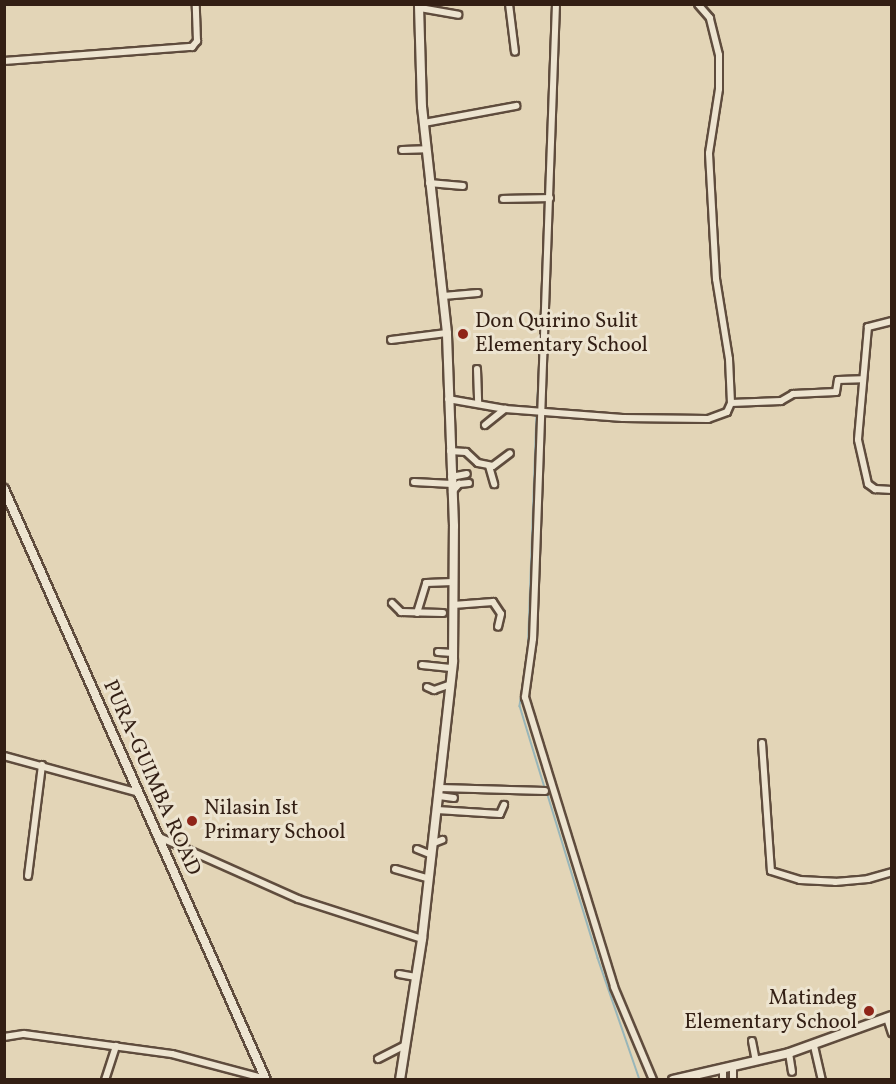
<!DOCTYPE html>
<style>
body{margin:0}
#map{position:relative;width:896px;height:1084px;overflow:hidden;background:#e3d5b7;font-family:Vollkorn,serif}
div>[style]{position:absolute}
.stream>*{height:1.5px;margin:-0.75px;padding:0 0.75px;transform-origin:0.75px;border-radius:0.75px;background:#99b6b9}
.roads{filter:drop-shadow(2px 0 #5f4c3d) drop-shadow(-2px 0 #5f4c3d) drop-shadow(0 2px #5f4c3d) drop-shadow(0 -2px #5f4c3d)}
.minor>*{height:6px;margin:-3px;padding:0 3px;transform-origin:3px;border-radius:3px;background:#ede4d0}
.tertiary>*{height:8px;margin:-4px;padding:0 4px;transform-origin:4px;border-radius:4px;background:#ede4d0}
.secondary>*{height:8px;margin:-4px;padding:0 4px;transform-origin:4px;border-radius:4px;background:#ede4d0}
.dots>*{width:16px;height:16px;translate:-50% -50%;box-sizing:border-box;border:3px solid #ede4d0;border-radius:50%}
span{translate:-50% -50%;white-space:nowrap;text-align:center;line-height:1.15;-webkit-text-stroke:6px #ede4d0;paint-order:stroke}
.poi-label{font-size:21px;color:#331f14}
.left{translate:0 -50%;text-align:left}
.right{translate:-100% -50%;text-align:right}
.street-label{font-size:21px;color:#331f14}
.frame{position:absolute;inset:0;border:6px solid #331f14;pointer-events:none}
</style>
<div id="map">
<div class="stream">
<div style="left:537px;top:408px;width:124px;rotate:-87.2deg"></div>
<div style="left:537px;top:413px;width:240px;rotate:92.1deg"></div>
<div style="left:528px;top:653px;width:54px;rotate:98.6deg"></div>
<div style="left:520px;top:706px;width:86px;rotate:73deg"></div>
<div style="left:547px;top:792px;width:174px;rotate:72.9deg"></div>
<div style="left:598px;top:958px;width:129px;rotate:71deg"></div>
</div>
<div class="roads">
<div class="minor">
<div style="left:509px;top:4px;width:48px;rotate:82.9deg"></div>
<div style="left:556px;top:4px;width:635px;rotate:92.07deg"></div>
<div style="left:533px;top:639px;width:59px;rotate:97.9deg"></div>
<div style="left:525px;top:697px;width:303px;rotate:72.9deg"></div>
<div style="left:614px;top:987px;width:101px;rotate:67.2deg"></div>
<div style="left:420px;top:8px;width:39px;rotate:10deg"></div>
<div style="left:4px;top:61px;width:189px;rotate:-4.3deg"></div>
<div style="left:192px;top:47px;width:8px;rotate:-50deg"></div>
<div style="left:197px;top:41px;width:37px;rotate:-92deg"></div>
<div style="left:424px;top:123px;width:94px;rotate:-10.5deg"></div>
<div style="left:402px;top:150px;width:24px;rotate:-2deg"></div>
<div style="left:429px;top:183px;width:34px;rotate:5deg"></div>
<div style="left:503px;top:199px;width:47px;rotate:-1.2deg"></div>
<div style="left:443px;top:296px;width:35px;rotate:-5deg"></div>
<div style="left:892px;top:321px;width:25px;rotate:166deg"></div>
<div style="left:868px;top:327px;width:113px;rotate:95.1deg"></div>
<div style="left:858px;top:440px;width:45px;rotate:77.2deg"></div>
<div style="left:868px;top:484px;width:9px;rotate:36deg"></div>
<div style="left:875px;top:489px;width:17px;rotate:3deg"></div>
<div style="left:391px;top:340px;width:56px;rotate:-7.1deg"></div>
<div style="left:477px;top:369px;width:33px;rotate:88deg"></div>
<div style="left:448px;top:399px;width:58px;rotate:10deg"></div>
<div style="left:505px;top:409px;width:118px;rotate:4.4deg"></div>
<div style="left:623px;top:418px;width:85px;rotate:0.7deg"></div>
<div style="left:708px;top:419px;width:20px;rotate:-20deg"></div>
<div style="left:727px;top:412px;width:10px;rotate:-66deg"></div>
<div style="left:731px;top:403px;width:44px;rotate:-92.6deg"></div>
<div style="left:729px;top:359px;width:81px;rotate:-99.2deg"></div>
<div style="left:716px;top:279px;width:126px;rotate:-93.2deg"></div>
<div style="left:709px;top:153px;width:65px;rotate:-81.1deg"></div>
<div style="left:719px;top:89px;width:34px;rotate:-90deg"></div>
<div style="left:719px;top:55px;width:38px;rotate:-104deg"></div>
<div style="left:710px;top:18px;width:18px;rotate:-131deg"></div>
<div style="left:731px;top:403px;width:50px;rotate:-2.3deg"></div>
<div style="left:781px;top:401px;width:14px;rotate:-30deg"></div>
<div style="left:793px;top:394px;width:43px;rotate:-2.7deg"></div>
<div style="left:836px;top:392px;width:12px;rotate:-81deg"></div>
<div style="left:838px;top:380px;width:24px;rotate:-2deg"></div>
<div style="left:485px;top:425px;width:26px;rotate:-39deg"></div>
<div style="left:450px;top:451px;width:16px;rotate:4deg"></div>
<div style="left:466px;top:452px;width:16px;rotate:43deg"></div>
<div style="left:478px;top:463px;width:15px;rotate:11deg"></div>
<div style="left:493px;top:466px;width:21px;rotate:-37deg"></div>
<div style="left:489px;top:466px;width:19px;rotate:74deg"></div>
<div style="left:451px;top:477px;width:16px;rotate:-11deg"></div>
<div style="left:414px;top:482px;width:38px;rotate:3deg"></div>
<div style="left:452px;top:492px;width:11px;rotate:-49deg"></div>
<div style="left:459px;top:484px;width:10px;rotate:-6deg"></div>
<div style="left:392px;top:603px;width:13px;rotate:45deg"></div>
<div style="left:401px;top:612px;width:42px;rotate:1.4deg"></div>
<div style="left:453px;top:605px;width:40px;rotate:-4.3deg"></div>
<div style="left:493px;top:602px;width:14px;rotate:56deg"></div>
<div style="left:501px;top:614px;width:13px;rotate:103deg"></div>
<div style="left:417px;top:613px;width:31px;rotate:-73deg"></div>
<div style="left:426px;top:583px;width:27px;rotate:-2deg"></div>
<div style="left:438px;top:652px;width:15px;rotate:4deg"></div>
<div style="left:422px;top:665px;width:31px;rotate:6deg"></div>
<div style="left:427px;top:687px;width:8px;rotate:23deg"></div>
<div style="left:434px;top:690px;width:18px;rotate:-19deg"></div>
<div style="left:762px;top:743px;width:128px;rotate:86deg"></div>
<div style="left:771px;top:871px;width:30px;rotate:17deg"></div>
<div style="left:800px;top:880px;width:35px;rotate:3deg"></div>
<div style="left:835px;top:882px;width:33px;rotate:-5deg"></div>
<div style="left:868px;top:879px;width:25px;rotate:-16deg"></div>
<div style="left:4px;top:756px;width:137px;rotate:15.3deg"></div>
<div style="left:440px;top:788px;width:105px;rotate:1.6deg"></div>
<div style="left:439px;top:796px;width:15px;rotate:8deg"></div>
<div style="left:437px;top:810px;width:63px;rotate:3.6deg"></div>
<div style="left:500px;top:814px;width:10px;rotate:-66deg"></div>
<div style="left:157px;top:836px;width:154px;rotate:24.1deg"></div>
<div style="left:298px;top:899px;width:130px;rotate:17.9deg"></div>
<div style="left:434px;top:843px;width:9px;rotate:-21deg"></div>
<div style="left:417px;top:849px;width:16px;rotate:22deg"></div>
<div style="left:395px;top:869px;width:35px;rotate:16deg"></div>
<div style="left:28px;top:876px;width:112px;rotate:-82.8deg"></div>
<div style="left:399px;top:974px;width:17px;rotate:10deg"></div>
<div style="left:887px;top:1018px;width:16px;rotate:72deg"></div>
<div style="left:4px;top:1037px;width:20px;rotate:-9deg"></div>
<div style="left:24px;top:1034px;width:149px;rotate:7.7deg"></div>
<div style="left:172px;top:1054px;width:97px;rotate:14.9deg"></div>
<div style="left:752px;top:1041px;width:20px;rotate:79deg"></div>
<div style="left:814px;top:1046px;width:35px;rotate:77deg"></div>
<div style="left:789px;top:1053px;width:19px;rotate:81deg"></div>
<div style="left:378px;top:1059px;width:31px;rotate:-27deg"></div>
<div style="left:723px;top:1070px;width:10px;rotate:90deg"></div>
<div style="left:105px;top:1080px;width:36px;rotate:-72deg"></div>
<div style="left:733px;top:1080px;width:13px;rotate:-90deg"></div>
</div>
<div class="tertiary">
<div style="left:400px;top:1080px;width:143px;rotate:-81.1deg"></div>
<div style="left:422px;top:939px;width:280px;rotate:-83.6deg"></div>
<div style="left:453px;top:661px;width:135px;rotate:-89.6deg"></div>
<div style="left:454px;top:526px;width:193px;rotate:-92.1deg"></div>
<div style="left:447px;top:333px;width:227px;rotate:-96.3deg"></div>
<div style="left:422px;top:107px;width:103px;rotate:-91.7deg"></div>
</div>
<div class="secondary">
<div style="left:4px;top:489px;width:646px;rotate:66.09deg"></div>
<div style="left:673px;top:1080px;width:119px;rotate:-13.1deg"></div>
<div style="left:789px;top:1053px;width:109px;rotate:-19.8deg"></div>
</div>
</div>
<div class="dots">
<div style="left:463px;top:334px;background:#8f2418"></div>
<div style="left:192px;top:821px;background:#8f2418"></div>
<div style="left:869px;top:1011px;background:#8f2418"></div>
</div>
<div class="poi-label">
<span class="left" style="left:475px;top:334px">Don Quirino Sulit<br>Elementary School</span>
<span class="left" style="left:204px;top:821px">Nilasin Ist<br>Primary School</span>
<span class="right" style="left:857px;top:1011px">Matindeg<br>Elementary School</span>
</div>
<div class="street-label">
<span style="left:151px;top:778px;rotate:66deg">PURA-GUIMBA ROAD</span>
</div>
<div class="frame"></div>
</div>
